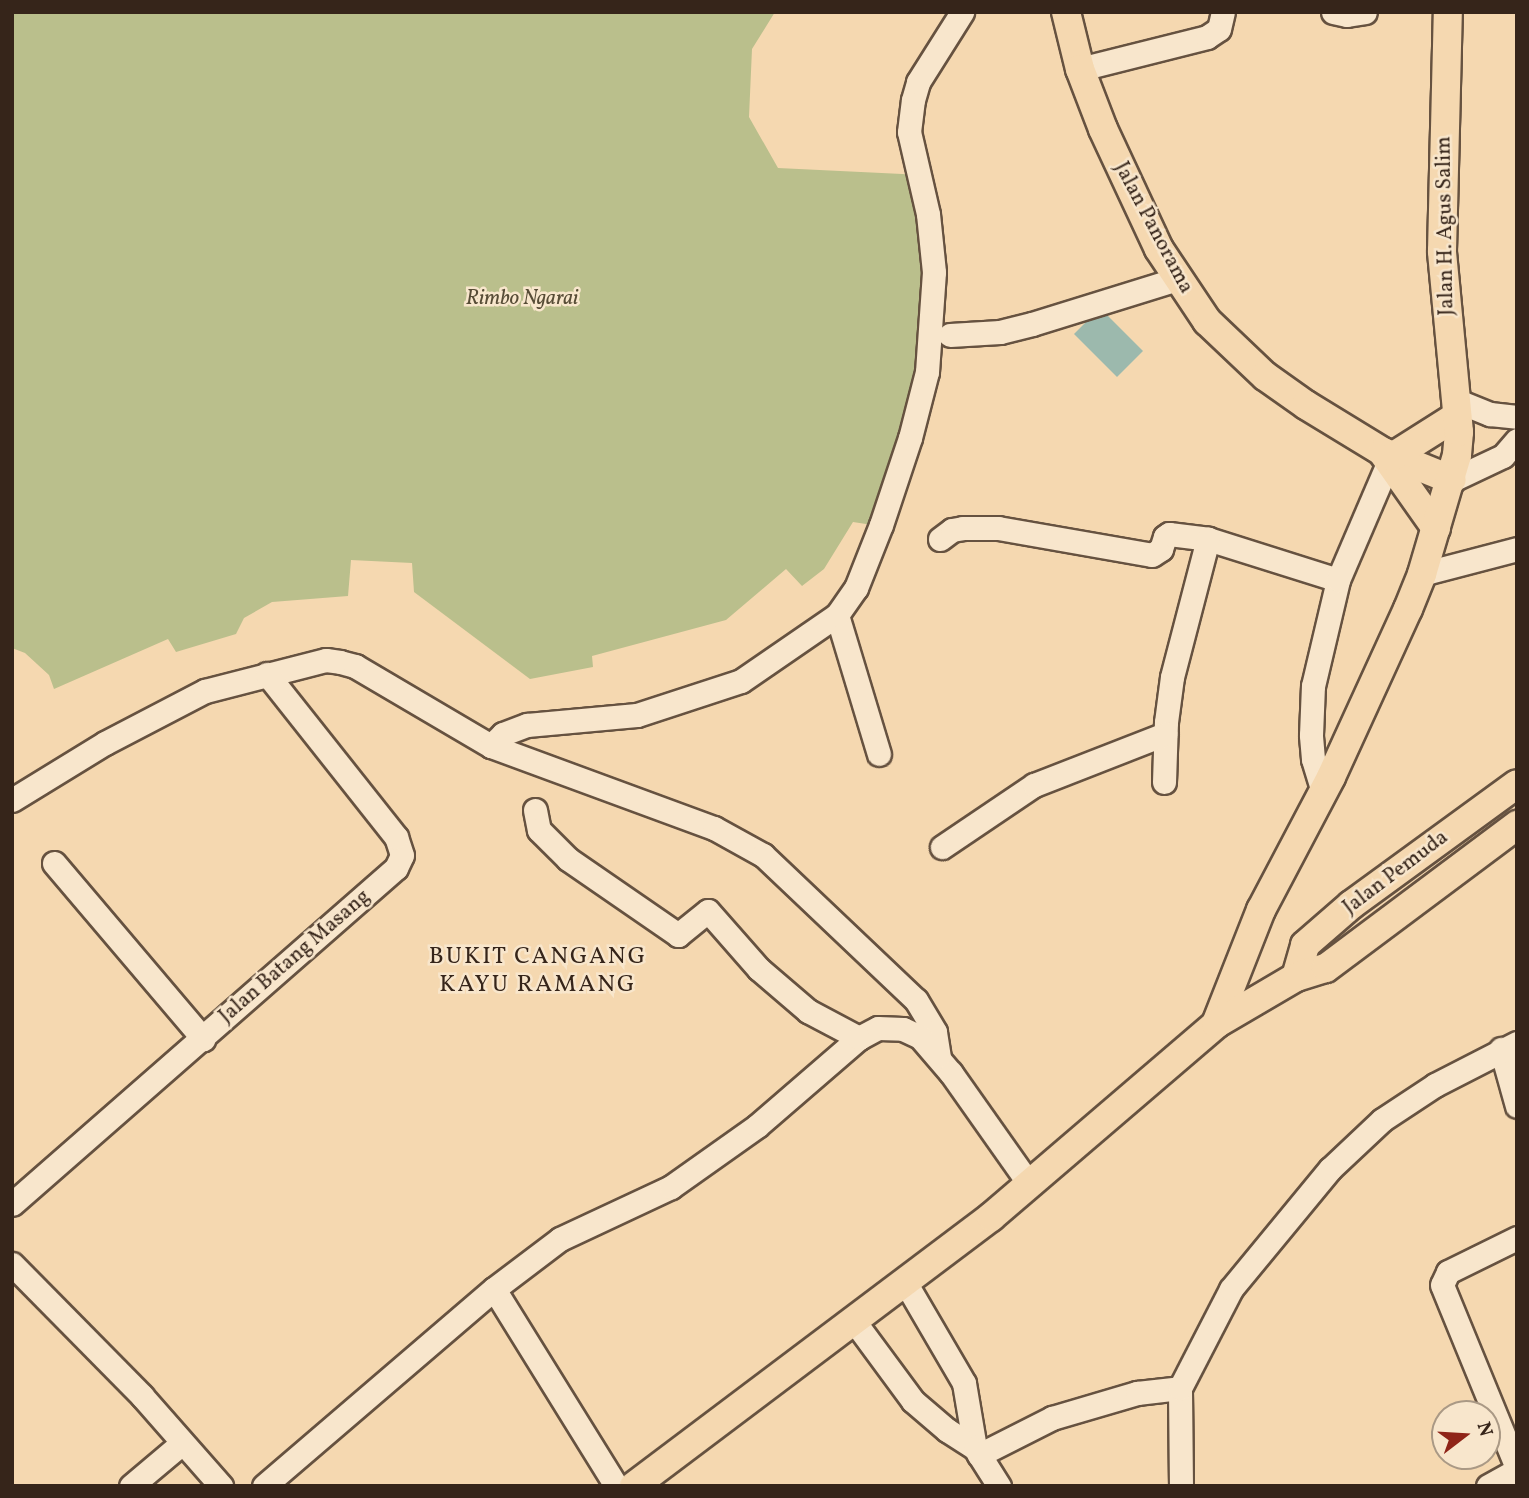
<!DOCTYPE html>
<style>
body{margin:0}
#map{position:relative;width:1529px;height:1498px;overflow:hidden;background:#f5d8b0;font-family:Vollkorn,serif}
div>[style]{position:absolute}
.green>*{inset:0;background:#babf8c}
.water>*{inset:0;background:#9cb9ad}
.roads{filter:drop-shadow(2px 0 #665240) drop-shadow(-2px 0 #665240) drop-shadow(0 2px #665240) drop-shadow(0 -2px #665240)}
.minor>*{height:23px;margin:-11.5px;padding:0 11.5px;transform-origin:11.5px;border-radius:11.5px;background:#f8e6cc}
.major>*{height:28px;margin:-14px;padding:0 14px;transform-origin:14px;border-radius:14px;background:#f5d8b0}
span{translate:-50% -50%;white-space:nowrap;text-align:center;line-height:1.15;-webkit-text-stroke:5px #f8e6cc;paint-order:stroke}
.street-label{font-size:21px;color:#36251a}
.park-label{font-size:21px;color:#574c36;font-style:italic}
.quarter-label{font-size:24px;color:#36251a;letter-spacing:2px}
.frame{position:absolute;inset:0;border:14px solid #36251a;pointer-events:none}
.north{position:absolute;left:1431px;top:1400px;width:70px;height:70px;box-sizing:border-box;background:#f8e6cc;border:2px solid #aa9985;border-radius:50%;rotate:73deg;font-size:19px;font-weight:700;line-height:28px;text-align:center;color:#36251a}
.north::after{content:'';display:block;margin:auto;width:24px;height:32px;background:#8f2418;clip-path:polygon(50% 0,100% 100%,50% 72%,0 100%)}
</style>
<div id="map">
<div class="green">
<div style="clip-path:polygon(12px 12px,775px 12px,752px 49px,749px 117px,778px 168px,923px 175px,933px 314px,879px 526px,853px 522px,824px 569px,802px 586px,786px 569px,726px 620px,592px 656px,593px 667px,530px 679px,414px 592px,412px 563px,351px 560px,348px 596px,272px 602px,244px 618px,236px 634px,176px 652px,168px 639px,54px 689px,49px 675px,25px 653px,12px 648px)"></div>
</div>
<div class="water">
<div style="clip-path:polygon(1100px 308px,1143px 351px,1117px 377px,1074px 334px)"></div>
</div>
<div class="roads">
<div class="minor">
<div style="left:1333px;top:12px;width:14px;rotate:12deg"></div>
<div style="left:1347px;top:15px;width:18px;rotate:-9deg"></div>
<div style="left:1080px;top:69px;width:131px;rotate:-14.1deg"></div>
<div style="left:1207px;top:37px;width:14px;rotate:-34deg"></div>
<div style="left:1219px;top:29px;width:17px;rotate:-77deg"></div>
<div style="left:950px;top:335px;width:50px;rotate:-3.4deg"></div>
<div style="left:1000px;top:332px;width:33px;rotate:-14deg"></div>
<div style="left:1032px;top:324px;width:152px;rotate:-17.2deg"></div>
<div style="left:1455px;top:400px;width:38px;rotate:22deg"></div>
<div style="left:1490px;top:414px;width:27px;rotate:6deg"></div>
<div style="left:1452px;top:480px;width:56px;rotate:-25.2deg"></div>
<div style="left:1503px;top:456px;width:21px;rotate:-49deg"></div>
<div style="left:940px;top:539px;width:15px;rotate:-37deg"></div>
<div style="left:952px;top:530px;width:11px;rotate:-10deg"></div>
<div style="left:963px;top:528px;width:35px"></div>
<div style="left:998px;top:528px;width:156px;rotate:9.9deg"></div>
<div style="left:1152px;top:555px;width:11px;rotate:-34deg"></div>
<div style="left:1161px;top:549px;width:13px;rotate:-72deg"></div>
<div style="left:1165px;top:537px;width:5px;rotate:-37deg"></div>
<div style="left:1169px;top:534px;width:39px;rotate:7deg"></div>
<div style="left:1208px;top:539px;width:136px;rotate:17.5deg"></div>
<div style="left:1422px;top:574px;width:98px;rotate:-14.7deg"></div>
<div style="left:837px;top:615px;width:145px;rotate:73.2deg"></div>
<div style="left:491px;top:746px;width:17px;rotate:-45deg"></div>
<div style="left:503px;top:734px;width:26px;rotate:-21deg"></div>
<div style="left:527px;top:725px;width:110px;rotate:-5.2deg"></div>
<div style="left:637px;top:715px;width:109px;rotate:-18.1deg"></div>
<div style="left:741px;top:681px;width:116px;rotate:-34.5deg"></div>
<div style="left:837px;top:615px;width:33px;rotate:-55deg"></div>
<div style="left:856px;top:588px;width:68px;rotate:-68.4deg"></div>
<div style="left:881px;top:525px;width:92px;rotate:-71.6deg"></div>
<div style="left:910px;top:438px;width:68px;rotate:-75.6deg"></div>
<div style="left:927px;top:372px;width:100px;rotate:-86deg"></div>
<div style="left:934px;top:272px;width:58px;rotate:-95.9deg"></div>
<div style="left:928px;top:214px;width:84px;rotate:-103deg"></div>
<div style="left:909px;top:132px;width:32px;rotate:-83deg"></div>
<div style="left:913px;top:100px;width:19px;rotate:-74deg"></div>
<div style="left:918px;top:82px;width:83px;rotate:-57.8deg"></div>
<div style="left:1164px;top:782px;width:60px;rotate:-88.1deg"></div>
<div style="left:1166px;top:722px;width:45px;rotate:-82.4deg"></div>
<div style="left:1172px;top:677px;width:143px;rotate:-75.4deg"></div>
<div style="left:1323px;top:792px;width:34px;rotate:-107deg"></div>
<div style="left:1313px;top:759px;width:24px;rotate:-95deg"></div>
<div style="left:1311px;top:735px;width:49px;rotate:-87.7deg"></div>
<div style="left:1313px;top:686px;width:109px;rotate:-76.7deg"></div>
<div style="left:1338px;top:580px;width:129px;rotate:-66.8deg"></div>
<div style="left:12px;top:800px;width:109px;rotate:-31.5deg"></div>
<div style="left:105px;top:743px;width:113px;rotate:-27.5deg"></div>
<div style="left:205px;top:691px;width:125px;rotate:-14.4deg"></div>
<div style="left:326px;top:660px;width:14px;rotate:8deg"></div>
<div style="left:340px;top:662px;width:16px;rotate:15deg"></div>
<div style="left:355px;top:666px;width:158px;rotate:30.5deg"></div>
<div style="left:491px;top:746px;width:238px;rotate:20.2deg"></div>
<div style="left:714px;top:828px;width:56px;rotate:28.9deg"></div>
<div style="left:763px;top:855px;width:211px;rotate:43.5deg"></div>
<div style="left:916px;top:1000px;width:37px;rotate:59deg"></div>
<div style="left:935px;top:1032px;width:26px;rotate:81deg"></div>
<div style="left:535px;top:810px;width:20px;rotate:79deg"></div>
<div style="left:539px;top:830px;width:41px;rotate:45deg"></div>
<div style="left:568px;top:859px;width:134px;rotate:34.6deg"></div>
<div style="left:678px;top:935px;width:38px;rotate:-39deg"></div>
<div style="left:708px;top:911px;width:77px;rotate:48.7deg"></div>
<div style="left:759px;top:969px;width:65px;rotate:40.6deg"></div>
<div style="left:808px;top:1011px;width:58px;rotate:27.9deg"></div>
<div style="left:942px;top:847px;width:111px;rotate:-34deg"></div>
<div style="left:1034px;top:785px;width:141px;rotate:-21.3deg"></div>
<div style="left:54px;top:863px;width:231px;rotate:49.7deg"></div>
<div style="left:1501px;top:1049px;width:59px;rotate:74.3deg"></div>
<div style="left:12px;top:1204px;width:510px;rotate:-41.19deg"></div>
<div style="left:396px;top:868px;width:14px;rotate:-65deg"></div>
<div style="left:402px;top:855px;width:19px;rotate:-108deg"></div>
<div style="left:396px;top:837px;width:208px;rotate:-128.4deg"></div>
<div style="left:1517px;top:1238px;width:77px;rotate:153.8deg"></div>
<div style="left:1448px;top:1272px;width:14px;rotate:115deg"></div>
<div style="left:1442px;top:1285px;width:198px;rotate:67.7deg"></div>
<div style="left:12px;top:1264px;width:185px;rotate:45.4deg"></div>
<div style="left:142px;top:1396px;width:120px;rotate:48.7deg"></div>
<div style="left:905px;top:1282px;width:117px;rotate:59.7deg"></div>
<div style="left:964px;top:1383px;width:66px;rotate:80.4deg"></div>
<div style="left:494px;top:1289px;width:232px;rotate:58.2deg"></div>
<div style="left:854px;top:1321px;width:99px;rotate:53.6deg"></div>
<div style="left:913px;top:1401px;width:45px;rotate:40.5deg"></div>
<div style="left:947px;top:1430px;width:33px;rotate:33deg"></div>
<div style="left:975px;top:1448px;width:45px;rotate:57.7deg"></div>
<div style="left:979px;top:1455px;width:82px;rotate:-26.9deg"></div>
<div style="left:1052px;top:1418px;width:89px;rotate:-16.4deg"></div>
<div style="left:1137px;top:1393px;width:43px;rotate:-6.6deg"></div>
<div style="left:131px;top:1486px;width:67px;rotate:-40.1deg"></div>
<div style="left:264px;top:1486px;width:303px;rotate:-40.6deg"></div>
<div style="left:494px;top:1289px;width:83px;rotate:-37.1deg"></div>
<div style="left:560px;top:1239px;width:123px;rotate:-25.1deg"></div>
<div style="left:671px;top:1187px;width:105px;rotate:-35.3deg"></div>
<div style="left:757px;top:1126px;width:135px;rotate:-40.8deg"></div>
<div style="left:859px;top:1038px;width:21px;rotate:-28deg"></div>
<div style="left:878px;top:1028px;width:25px;rotate:2deg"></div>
<div style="left:903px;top:1029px;width:19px;rotate:25deg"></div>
<div style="left:920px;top:1037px;width:48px;rotate:49.3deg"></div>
<div style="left:951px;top:1073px;width:137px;rotate:54.8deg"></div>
<div style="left:1181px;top:1486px;width:98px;rotate:-90.6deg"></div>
<div style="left:1180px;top:1388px;width:111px;rotate:-62.7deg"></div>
<div style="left:1231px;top:1289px;width:156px;rotate:-50.5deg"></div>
<div style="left:1330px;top:1169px;width:71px;rotate:-43.3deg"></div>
<div style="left:1382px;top:1120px;width:64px;rotate:-33.4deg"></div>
<div style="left:1435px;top:1085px;width:92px;rotate:-27.1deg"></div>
<div style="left:1488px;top:1486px;width:33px;rotate:-29deg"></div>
</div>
<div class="major">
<div style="left:1066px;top:12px;width:59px;rotate:76.2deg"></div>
<div style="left:1080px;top:69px;width:64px;rotate:69deg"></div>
<div style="left:1103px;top:129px;width:132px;rotate:65deg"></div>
<div style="left:1159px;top:249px;width:87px;rotate:56.3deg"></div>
<div style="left:1207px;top:321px;width:80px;rotate:43.5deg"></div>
<div style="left:1265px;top:376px;width:50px;rotate:35.3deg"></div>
<div style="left:1306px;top:405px;width:90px;rotate:31.4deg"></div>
<div style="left:1383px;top:452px;width:74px;rotate:22.1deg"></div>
<div style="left:1383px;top:453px;width:92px;rotate:54.8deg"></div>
<div style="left:1392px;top:457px;width:77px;rotate:-32.2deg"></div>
<div style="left:1296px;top:977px;width:33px;rotate:-74deg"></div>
<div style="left:1305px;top:945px;width:61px;rotate:-41deg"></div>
<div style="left:1351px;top:905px;width:205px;rotate:-36.1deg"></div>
<div style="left:1216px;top:1024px;width:123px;rotate:-68.5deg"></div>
<div style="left:1261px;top:910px;width:150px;rotate:-62.2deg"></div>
<div style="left:1331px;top:777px;width:185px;rotate:-65.4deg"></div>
<div style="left:1408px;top:609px;width:38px;rotate:-68deg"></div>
<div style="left:1422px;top:574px;width:124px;rotate:-73.6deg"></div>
<div style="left:1457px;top:455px;width:23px;rotate:-85deg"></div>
<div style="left:1459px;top:432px;width:182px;rotate:-95.4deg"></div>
<div style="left:1442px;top:251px;width:239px;rotate:-88.6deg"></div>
<div style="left:634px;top:1486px;width:447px;rotate:-37deg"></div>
<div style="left:991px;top:1217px;width:296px;rotate:-40.6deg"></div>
<div style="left:1216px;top:1024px;width:93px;rotate:-30.4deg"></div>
<div style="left:1296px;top:977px;width:31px;rotate:-17deg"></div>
<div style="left:1326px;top:968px;width:239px;rotate:-36.8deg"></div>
</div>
</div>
<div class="street-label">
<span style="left:1446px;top:226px;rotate:-91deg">Jalan H. Agus Salim</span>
<span style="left:1153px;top:228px;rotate:62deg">Jalan Panorama</span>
<span style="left:1396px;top:873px;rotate:-37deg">Jalan Pemuda</span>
<span style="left:295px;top:957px;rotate:-41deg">Jalan Batang Masang</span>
</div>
<div class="park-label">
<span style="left:522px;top:299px">Rimbo Ngarai</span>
</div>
<div class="quarter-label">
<span style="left:538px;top:972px">BUKIT CANGANG<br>KAYU RAMANG</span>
</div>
<div class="frame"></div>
<div class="north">N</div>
</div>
